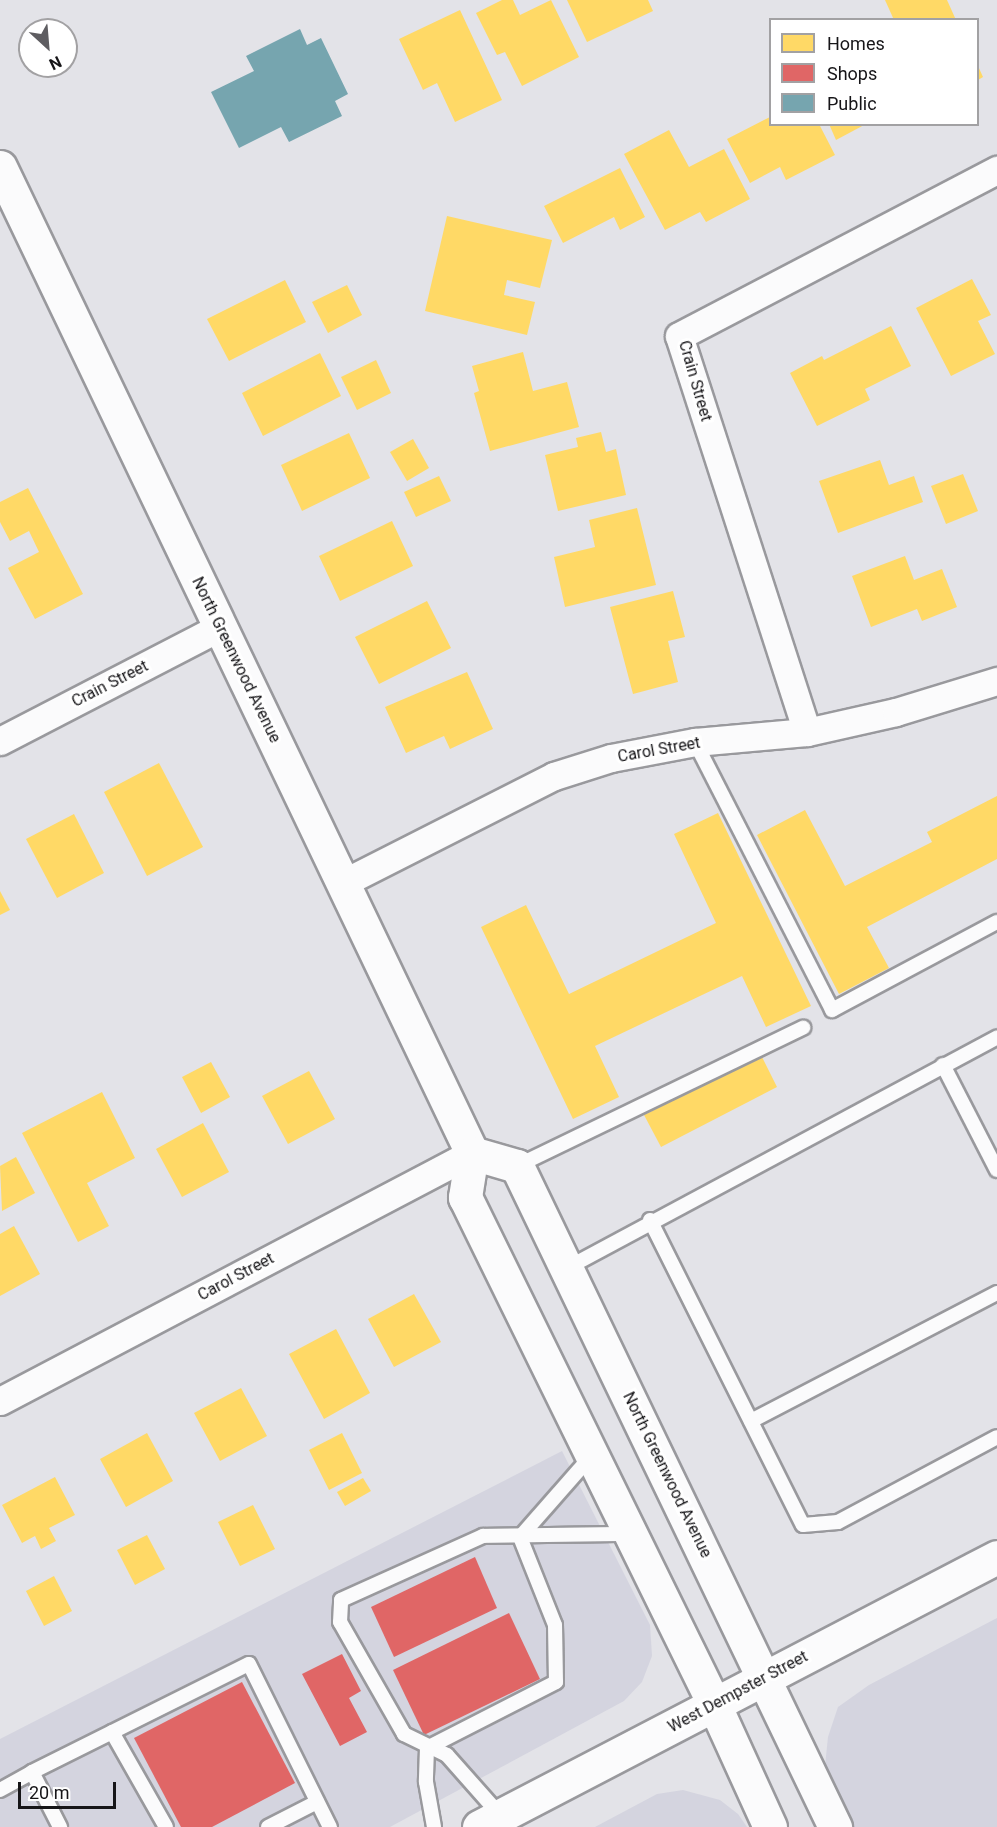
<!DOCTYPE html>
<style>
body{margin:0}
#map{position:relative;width:997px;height:1827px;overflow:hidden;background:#e3e3e8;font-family:Roboto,sans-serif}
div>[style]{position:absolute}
.built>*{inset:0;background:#d4d4df}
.homes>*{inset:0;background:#ffd966}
.shops>*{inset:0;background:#e06666}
.public>*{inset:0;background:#76a5af}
.roads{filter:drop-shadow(2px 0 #99999d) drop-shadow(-2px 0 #99999d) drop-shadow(0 2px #99999d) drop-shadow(0 -2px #99999d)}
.lane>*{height:14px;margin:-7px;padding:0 7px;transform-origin:7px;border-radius:7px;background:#fbfbfc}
.street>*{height:27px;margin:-13.5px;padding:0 13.5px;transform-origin:13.5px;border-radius:13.5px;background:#fbfbfc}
.secondary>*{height:33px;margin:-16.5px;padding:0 16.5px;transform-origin:16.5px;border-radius:16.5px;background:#fbfbfc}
.primary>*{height:33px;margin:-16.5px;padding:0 16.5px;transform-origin:16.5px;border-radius:16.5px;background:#fbfbfc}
span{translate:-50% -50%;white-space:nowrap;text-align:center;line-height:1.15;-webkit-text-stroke:6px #fff;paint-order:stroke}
.street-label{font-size:16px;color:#161518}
.legend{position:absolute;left:769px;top:18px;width:210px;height:108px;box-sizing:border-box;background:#fff;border:2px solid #a2a1a3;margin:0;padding:8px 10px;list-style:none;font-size:18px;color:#161518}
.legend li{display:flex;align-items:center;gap:12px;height:30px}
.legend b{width:30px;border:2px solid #a2a1a3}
.north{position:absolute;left:18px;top:18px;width:60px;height:60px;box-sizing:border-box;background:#fff;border:2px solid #a2a1a3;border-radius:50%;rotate:154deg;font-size:16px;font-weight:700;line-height:24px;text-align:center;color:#161518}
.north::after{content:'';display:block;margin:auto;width:21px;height:27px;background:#5e5d61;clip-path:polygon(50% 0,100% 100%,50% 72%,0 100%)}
.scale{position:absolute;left:18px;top:1782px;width:98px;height:27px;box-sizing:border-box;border:3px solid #161518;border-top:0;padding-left:8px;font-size:18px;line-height:21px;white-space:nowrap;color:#161518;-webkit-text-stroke:4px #fff;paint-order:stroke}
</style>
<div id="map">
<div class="built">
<div style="clip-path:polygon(562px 1451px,650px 1625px,652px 1656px,642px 1682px,624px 1701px,390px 1827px,0 1827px,0 1739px)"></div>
<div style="clip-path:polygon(997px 1618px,997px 1827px,854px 1827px,825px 1766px,828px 1737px,838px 1707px,869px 1685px)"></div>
<div style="clip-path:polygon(683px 1790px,720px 1800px,738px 1814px,747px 1827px,595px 1827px,657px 1794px)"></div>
</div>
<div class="homes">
<div style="clip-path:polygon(502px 0,513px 0,520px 15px,551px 0,579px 57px,522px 86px,505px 52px,497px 55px,476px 13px)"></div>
<div style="clip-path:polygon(567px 0,648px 0,653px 11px,587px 42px)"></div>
<div style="clip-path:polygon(885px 0,947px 0,956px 20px,894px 20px)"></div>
<div style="clip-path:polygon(460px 10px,502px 100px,455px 122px,437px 83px,423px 90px,399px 39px)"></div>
<div style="clip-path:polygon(978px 66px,983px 77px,978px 80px)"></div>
<div style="clip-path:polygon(770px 117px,770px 124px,819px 124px,835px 155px,786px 180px,780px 167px,750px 183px,727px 139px)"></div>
<div style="clip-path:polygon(829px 124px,866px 124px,836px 140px)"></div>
<div style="clip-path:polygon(669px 130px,689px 167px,724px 149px,750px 199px,706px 222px,700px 212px,665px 230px,624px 154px)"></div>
<div style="clip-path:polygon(620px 168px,645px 217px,620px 230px,614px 217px,563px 243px,544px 206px)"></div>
<div style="clip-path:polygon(447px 216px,552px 240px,540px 288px,507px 280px,504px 295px,535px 302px,527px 335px,425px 311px)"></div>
<div style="clip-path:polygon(972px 279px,991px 315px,978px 321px,995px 354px,951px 376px,916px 308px)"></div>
<div style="clip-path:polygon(285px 280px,306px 322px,229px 361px,207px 319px)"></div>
<div style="clip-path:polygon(347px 285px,362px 315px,328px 333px,312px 302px)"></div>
<div style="clip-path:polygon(891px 326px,911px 366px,865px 389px,870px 400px,817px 426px,790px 373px,822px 356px,824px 360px)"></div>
<div style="clip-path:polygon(523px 352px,533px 391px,567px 382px,579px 427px,490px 451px,474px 393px,479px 391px,472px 366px)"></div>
<div style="clip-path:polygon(320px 353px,341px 396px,263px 436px,242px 393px)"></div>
<div style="clip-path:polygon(376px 360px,391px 393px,357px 410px,341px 377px)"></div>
<div style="clip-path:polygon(601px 432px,606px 452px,616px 449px,626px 495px,558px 511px,545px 455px,578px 447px,576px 438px)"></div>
<div style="clip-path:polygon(349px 433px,370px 478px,302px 511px,281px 465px)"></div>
<div style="clip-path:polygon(413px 439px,429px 468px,407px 481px,390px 452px)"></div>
<div style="clip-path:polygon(880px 460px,889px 485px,914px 476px,923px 502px,838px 533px,819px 481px)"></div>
<div style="clip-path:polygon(963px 474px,978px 511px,946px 524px,931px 486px)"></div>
<div style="clip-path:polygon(439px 476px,451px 501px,416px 517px,404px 492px)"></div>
<div style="clip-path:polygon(28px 488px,83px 594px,35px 619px,8px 568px,39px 552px,29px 531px,10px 541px,0 522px,0 502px)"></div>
<div style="clip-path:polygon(637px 508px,656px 585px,565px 607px,554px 557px,595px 547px,589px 520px)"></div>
<div style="clip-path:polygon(392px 521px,413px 566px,340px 601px,319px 556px)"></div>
<div style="clip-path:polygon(905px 556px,914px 580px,942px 569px,957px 607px,922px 621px,917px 609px,871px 627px,852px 576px)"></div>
<div style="clip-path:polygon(673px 591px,685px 637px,668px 641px,678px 682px,633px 694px,610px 607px)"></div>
<div style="clip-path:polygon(427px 601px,451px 648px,379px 684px,355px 637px)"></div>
<div style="clip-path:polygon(467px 672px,493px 729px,450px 749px,444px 736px,406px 753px,385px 707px)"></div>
<div style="clip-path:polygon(159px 763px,203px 847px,147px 876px,104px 792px)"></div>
<div style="clip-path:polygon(997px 796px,997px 859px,867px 927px,889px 968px,839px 994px,757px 835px,805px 810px,845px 886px,932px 842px,927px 832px)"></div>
<div style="clip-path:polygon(718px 813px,811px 1006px,766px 1027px,742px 976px,595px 1046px,619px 1097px,573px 1119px,481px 927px,526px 905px,569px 994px,716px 923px,674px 834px)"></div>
<div style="clip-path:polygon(74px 814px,104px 873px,57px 898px,26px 839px)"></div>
<div style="clip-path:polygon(0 891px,10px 910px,0 915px)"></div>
<div style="clip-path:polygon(761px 1055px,777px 1087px,661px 1147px,644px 1115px)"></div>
<div style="clip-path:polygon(211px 1062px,230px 1097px,201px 1113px,182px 1077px)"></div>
<div style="clip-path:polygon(309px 1071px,335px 1119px,288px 1144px,262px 1096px)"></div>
<div style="clip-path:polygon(102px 1092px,135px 1158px,87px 1183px,109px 1226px,78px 1242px,22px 1133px)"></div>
<div style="clip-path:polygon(203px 1123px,229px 1172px,182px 1197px,156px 1149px)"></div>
<div style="clip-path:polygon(16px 1157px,35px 1193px,2px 1211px,0 1166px)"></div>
<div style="clip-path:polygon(14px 1226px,40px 1274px,0 1296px,0 1234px)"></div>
<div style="clip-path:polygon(414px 1294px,441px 1342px,394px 1367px,368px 1319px)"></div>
<div style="clip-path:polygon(336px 1329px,370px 1393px,324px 1419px,289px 1354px)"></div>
<div style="clip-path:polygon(241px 1388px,267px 1436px,220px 1461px,194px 1413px)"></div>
<div style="clip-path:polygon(147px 1433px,173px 1481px,126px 1507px,100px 1459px)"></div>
<div style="clip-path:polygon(342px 1433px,362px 1473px,329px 1490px,309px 1450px)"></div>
<div style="clip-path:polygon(55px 1477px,75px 1515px,49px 1528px,56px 1541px,41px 1549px,35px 1536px,22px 1543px,2px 1505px)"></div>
<div style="clip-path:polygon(363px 1478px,371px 1491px,345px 1506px,337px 1492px)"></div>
<div style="clip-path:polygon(253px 1505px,275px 1549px,240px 1566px,218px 1522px)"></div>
<div style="clip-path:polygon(147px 1535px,165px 1569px,135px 1585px,117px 1550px)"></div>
<div style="clip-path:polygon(54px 1576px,72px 1611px,44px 1626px,26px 1591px)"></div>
</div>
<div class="shops">
<div style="clip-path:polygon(475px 1557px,497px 1608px,394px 1657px,371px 1607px)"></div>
<div style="clip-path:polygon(509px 1613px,540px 1679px,424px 1735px,393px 1670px)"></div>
<div style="clip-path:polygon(342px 1654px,361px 1691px,349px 1698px,367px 1732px,340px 1746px,302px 1674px)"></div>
<div style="clip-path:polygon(242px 1682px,295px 1783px,212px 1827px,181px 1827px,134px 1738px)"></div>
</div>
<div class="public">
<div style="clip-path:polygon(300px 29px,307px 45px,321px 38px,348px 94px,335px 101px,342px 116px,289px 142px,281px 127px,239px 148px,211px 92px,254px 71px,246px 56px)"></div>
</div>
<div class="roads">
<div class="lane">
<div style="left:695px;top:742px;width:301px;rotate:62.9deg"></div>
<div style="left:832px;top:1010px;width:187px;rotate:-28.1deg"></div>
<div style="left:943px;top:1065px;width:118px;rotate:62.8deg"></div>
<div style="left:517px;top:1166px;width:318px;rotate:-25.8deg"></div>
<div style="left:650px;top:1220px;width:341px;rotate:63.4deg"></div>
<div style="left:803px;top:1525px;width:35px;rotate:-5deg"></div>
<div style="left:838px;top:1522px;width:180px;rotate:-28.1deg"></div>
<div style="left:567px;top:1268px;width:488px;rotate:-28.2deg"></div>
<div style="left:751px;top:1421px;width:277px;rotate:-27.5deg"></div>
<div style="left:520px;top:1537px;width:109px;rotate:-48.7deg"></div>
<div style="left:112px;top:1732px;width:109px;rotate:60.4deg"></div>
<div style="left:427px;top:1748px;width:145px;rotate:-27.1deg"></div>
<div style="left:556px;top:1682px;width:57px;rotate:-91deg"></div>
<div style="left:555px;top:1625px;width:95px;rotate:-111.7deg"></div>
<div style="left:427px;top:1748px;width:34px;rotate:92deg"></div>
<div style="left:426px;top:1782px;width:46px;rotate:79.9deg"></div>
<div style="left:32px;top:1772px;width:242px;rotate:-26.5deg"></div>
<div style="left:249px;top:1664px;width:182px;rotate:63.6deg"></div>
<div style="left:0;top:1790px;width:37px;rotate:-29deg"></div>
<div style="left:32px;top:1772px;width:62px;rotate:63deg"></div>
<div style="left:500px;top:1815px;width:80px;rotate:-131.5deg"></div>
<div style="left:447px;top:1755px;width:48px;rotate:-154deg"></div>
<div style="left:404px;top:1734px;width:129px;rotate:-119.7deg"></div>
<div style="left:340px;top:1622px;width:22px;rotate:-87deg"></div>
<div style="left:341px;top:1600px;width:156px;rotate:-24.3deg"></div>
<div style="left:483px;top:1536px;width:146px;rotate:-0.8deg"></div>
<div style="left:268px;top:1827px;width:55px;rotate:-27deg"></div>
</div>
<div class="street">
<div style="left:807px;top:732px;width:416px;rotate:-107.9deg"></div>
<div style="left:679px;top:336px;width:359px;rotate:-27.6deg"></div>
<div style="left:0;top:741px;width:248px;rotate:-27.4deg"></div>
<div style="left:343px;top:883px;width:237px;rotate:-26.9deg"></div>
<div style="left:554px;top:776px;width:60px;rotate:-17.5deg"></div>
<div style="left:611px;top:758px;width:86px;rotate:-10.8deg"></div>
<div style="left:695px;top:742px;width:112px;rotate:-5.1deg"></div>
<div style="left:807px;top:732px;width:91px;rotate:-12.7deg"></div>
<div style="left:896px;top:712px;width:106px;rotate:-17.1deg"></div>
<div style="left:0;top:1401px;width:533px;rotate:-27.72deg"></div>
</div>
<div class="secondary">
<div style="left:0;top:167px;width:1093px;rotate:64.42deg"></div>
<div style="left:472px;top:1153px;width:45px;rotate:99deg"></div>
<div style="left:465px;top:1197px;width:565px;rotate:63.84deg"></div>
<div style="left:714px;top:1704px;width:135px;rotate:65.5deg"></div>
<div style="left:472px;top:1153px;width:47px;rotate:16.1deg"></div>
<div style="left:517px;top:1166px;width:734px;rotate:64.31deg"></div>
</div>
<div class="primary">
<div style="left:479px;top:1827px;width:584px;rotate:-27.53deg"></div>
</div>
</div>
<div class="street-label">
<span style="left:695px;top:381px;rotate:74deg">Crain Street</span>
<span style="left:236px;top:660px;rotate:64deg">North Greenwood Avenue</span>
<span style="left:110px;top:684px;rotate:-27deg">Crain Street</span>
<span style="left:659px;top:750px;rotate:-10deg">Carol Street</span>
<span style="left:236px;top:1277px;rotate:-28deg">Carol Street</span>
<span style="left:667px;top:1475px;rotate:64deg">North Greenwood Avenue</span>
<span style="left:738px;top:1692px;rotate:-28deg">West Dempster Street</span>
</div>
<ul class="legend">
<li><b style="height:16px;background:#ffd966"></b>Homes</li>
<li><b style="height:16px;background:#e06666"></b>Shops</li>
<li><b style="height:16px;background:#76a5af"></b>Public</li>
</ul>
<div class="north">N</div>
<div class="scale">20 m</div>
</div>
